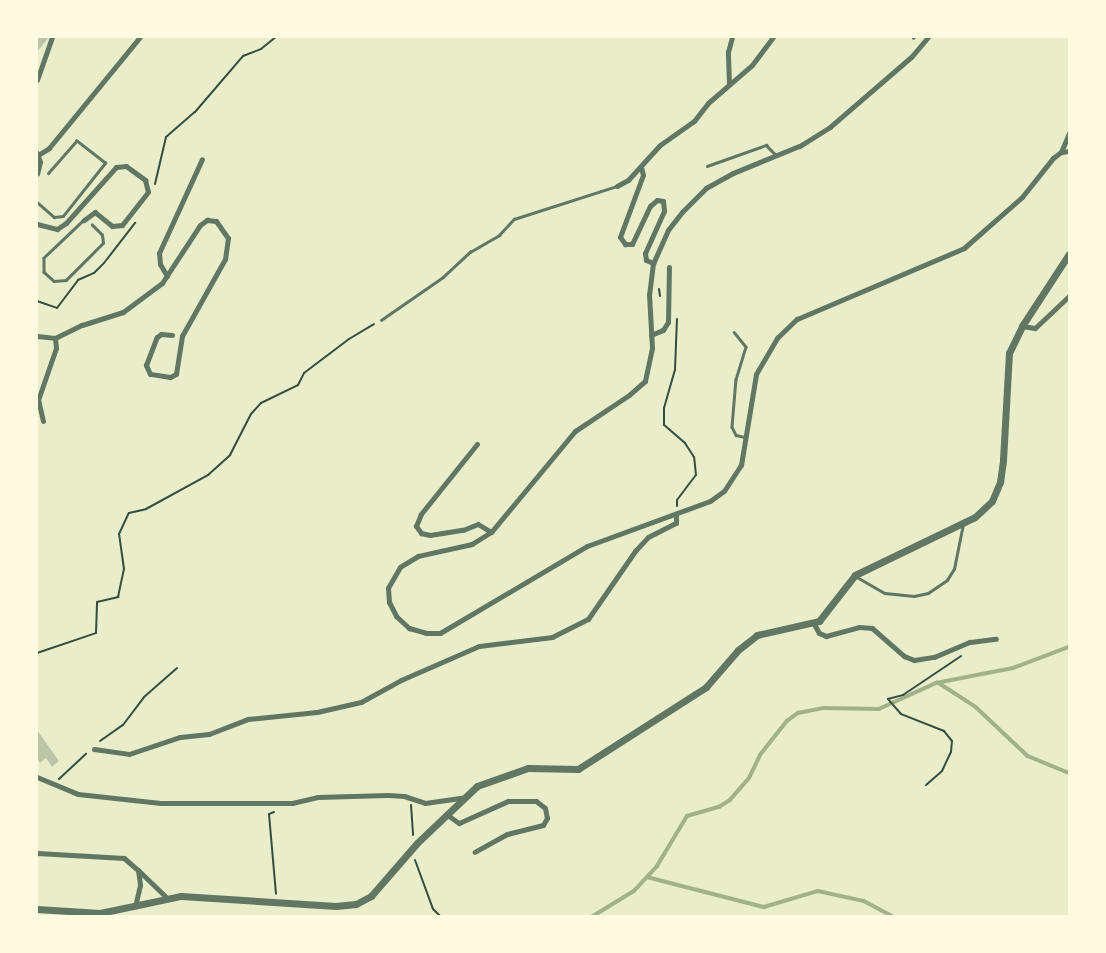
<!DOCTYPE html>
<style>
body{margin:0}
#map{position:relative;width:1106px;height:953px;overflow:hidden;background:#e9edc9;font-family:"Space Grotesk",sans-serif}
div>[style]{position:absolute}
.stream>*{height:3.5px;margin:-1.75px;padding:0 1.75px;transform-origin:1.75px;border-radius:1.75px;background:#a3b18a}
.building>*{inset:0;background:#bcc5a7}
.path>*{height:2px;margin:-1px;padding:0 1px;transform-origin:1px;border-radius:1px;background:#344e41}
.service>*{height:2.5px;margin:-1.25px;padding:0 1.25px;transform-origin:1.25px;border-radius:1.25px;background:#617663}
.minor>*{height:5px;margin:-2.5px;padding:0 2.5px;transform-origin:2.5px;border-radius:2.5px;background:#617663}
.tertiary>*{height:7px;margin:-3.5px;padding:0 3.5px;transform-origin:3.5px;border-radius:3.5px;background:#617663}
span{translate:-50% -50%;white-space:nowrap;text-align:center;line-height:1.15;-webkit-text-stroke:6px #fefae0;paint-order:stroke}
.frame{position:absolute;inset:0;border:38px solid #fefae0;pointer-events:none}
</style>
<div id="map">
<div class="stream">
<div style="left:939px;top:683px;width:44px;rotate:33deg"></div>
<div style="left:976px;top:707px;width:71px;rotate:43.3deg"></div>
<div style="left:1028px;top:756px;width:44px;rotate:22.5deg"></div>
<div style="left:647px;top:877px;width:121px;rotate:14.4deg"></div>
<div style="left:764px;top:907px;width:56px;rotate:-16.5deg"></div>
<div style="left:818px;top:891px;width:47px;rotate:12.3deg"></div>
<div style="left:864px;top:901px;width:32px;rotate:28deg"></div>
<div style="left:593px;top:916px;width:48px;rotate:-31.4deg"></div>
<div style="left:634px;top:891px;width:34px;rotate:-47deg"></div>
<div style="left:657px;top:866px;width:58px;rotate:-59deg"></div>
<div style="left:687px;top:816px;width:33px;rotate:-16deg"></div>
<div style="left:719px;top:807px;width:13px;rotate:-32deg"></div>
<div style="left:730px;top:800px;width:29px;rotate:-49deg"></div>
<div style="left:749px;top:778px;width:25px;rotate:-64deg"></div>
<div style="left:760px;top:755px;width:43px;rotate:-51.5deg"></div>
<div style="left:787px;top:721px;width:14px;rotate:-36deg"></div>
<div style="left:798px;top:713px;width:25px;rotate:-11deg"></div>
<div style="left:823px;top:708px;width:56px;rotate:1deg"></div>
<div style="left:879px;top:709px;width:63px;rotate:-24.5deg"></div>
<div style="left:936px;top:683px;width:78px;rotate:-11deg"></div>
<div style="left:1013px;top:668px;width:60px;rotate:-20.6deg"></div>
</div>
<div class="building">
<div style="clip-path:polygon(37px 37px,49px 37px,37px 52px)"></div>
<div style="clip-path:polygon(37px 730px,59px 761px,52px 767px,46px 758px,40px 763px,37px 758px)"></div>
</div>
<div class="path">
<div style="left:155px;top:184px;width:48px;rotate:-76.8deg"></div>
<div style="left:166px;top:137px;width:38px;rotate:-41deg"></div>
<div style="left:195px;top:112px;width:74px;rotate:-49.4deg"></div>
<div style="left:243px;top:56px;width:19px;rotate:-21deg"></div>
<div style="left:261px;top:49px;width:19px;rotate:-39deg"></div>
<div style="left:659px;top:289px;width:7px;rotate:82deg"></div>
<div style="left:37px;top:301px;width:21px;rotate:19deg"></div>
<div style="left:57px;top:308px;width:35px;rotate:-53deg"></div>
<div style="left:78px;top:280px;width:17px;rotate:-24deg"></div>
<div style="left:94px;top:273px;width:14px;rotate:-45deg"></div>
<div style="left:104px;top:263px;width:51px;rotate:-52.2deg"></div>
<div style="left:677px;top:506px;width:6px;rotate:-90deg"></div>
<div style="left:677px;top:500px;width:31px;rotate:-53deg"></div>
<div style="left:696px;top:475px;width:18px;rotate:-96deg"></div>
<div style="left:694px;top:457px;width:17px;rotate:-123deg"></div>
<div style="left:685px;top:443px;width:28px;rotate:-139deg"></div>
<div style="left:664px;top:425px;width:17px;rotate:-90deg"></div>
<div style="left:664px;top:408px;width:40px;rotate:-74deg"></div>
<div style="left:675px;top:370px;width:51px;rotate:-87.8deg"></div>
<div style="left:37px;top:653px;width:62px;rotate:-18.7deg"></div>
<div style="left:96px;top:633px;width:31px;rotate:-88deg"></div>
<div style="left:97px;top:602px;width:22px;rotate:-13deg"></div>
<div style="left:118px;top:597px;width:29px;rotate:-78deg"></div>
<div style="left:124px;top:569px;width:35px;rotate:-98deg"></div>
<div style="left:119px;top:534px;width:23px;rotate:-65deg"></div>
<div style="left:129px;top:513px;width:17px;rotate:-13deg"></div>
<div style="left:146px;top:509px;width:71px;rotate:-28.7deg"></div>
<div style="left:208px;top:475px;width:30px;rotate:-42deg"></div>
<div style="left:230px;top:455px;width:46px;rotate:-62.9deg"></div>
<div style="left:251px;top:414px;width:15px;rotate:-48deg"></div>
<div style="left:261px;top:403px;width:41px;rotate:-25.9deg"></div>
<div style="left:298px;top:385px;width:13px;rotate:-63deg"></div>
<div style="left:304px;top:373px;width:56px;rotate:-37.1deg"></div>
<div style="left:349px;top:339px;width:29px;rotate:-31deg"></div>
<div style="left:100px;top:741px;width:28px;rotate:-35deg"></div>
<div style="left:123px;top:725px;width:35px;rotate:-53deg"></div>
<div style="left:144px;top:697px;width:44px;rotate:-41.3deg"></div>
<div style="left:59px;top:779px;width:37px;rotate:-43deg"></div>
<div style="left:926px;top:785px;width:21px;rotate:-41deg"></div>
<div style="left:942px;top:771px;width:21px;rotate:-65deg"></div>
<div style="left:951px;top:752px;width:11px;rotate:-85deg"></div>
<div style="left:952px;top:741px;width:13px;rotate:-129deg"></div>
<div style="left:944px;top:731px;width:46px;rotate:-158.4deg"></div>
<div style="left:901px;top:714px;width:20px;rotate:-131deg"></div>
<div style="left:888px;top:699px;width:16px;rotate:-15deg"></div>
<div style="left:903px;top:695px;width:70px;rotate:-33.9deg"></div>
<div style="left:411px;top:805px;width:30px;rotate:86deg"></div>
<div style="left:274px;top:812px;width:5px;rotate:158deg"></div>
<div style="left:269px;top:814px;width:80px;rotate:85deg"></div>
<div style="left:415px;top:860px;width:52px;rotate:69.8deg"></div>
<div style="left:433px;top:909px;width:10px;rotate:45deg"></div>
</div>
<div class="service">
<div style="left:913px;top:38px;width:1px;rotate:-45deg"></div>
<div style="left:707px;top:166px;width:63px;rotate:-19.6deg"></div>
<div style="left:766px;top:145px;width:14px;rotate:45deg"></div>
<div style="left:37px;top:202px;width:23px;rotate:41deg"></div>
<div style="left:54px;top:217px;width:9px;rotate:-6deg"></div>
<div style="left:63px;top:216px;width:68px;rotate:-51.6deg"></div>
<div style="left:105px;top:163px;width:36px;rotate:-142deg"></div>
<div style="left:77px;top:141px;width:43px;rotate:131.2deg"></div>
<div style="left:84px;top:220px;width:55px;rotate:136.5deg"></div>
<div style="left:44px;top:258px;width:14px;rotate:90deg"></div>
<div style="left:44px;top:272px;width:13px;rotate:42deg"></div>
<div style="left:54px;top:281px;width:12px;rotate:-5deg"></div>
<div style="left:66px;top:280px;width:52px;rotate:-45deg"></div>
<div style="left:103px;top:243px;width:8px;rotate:-97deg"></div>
<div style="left:102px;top:235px;width:14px;rotate:-135deg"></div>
<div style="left:381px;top:320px;width:75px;rotate:-34.7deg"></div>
<div style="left:443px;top:277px;width:37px;rotate:-43deg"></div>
<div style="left:470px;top:252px;width:34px;rotate:-30deg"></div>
<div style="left:499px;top:235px;width:22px;rotate:-47deg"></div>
<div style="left:514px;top:219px;width:108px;rotate:-17.8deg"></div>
<div style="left:734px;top:332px;width:19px;rotate:51deg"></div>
<div style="left:746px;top:347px;width:34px;rotate:107deg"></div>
<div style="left:736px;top:379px;width:48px;rotate:94.8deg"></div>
<div style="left:732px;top:427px;width:9px;rotate:63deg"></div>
<div style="left:736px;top:435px;width:9px;rotate:13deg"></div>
<div style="left:857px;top:577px;width:32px;rotate:30deg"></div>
<div style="left:885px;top:593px;width:29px;rotate:6deg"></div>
<div style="left:914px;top:596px;width:14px;rotate:-12deg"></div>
<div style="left:928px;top:593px;width:23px;rotate:-34deg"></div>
<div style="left:947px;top:580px;width:13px;rotate:-58deg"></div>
<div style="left:954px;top:569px;width:46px;rotate:-78.7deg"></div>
</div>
<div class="minor">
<div style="left:928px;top:37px;width:26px;rotate:130deg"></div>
<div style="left:911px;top:57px;width:107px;rotate:139.2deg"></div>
<div style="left:830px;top:127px;width:36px;rotate:148deg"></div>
<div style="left:799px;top:146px;width:71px;rotate:157.8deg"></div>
<div style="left:733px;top:173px;width:31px;rotate:151deg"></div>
<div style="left:706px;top:188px;width:34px;rotate:135deg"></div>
<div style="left:682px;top:212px;width:23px;rotate:128deg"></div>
<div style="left:668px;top:230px;width:36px;rotate:114deg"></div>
<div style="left:653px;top:263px;width:31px;rotate:97deg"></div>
<div style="left:649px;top:294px;width:54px;rotate:86.8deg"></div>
<div style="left:652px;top:348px;width:34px;rotate:102deg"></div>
<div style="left:645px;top:381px;width:21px;rotate:139deg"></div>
<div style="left:629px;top:395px;width:65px;rotate:146.3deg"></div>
<div style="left:575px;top:431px;width:131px;rotate:129.7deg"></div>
<div style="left:491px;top:532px;width:22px;rotate:148deg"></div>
<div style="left:472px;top:544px;width:55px;rotate:167.5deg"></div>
<div style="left:418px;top:556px;width:21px;rotate:149deg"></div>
<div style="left:400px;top:567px;width:24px;rotate:120deg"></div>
<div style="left:388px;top:588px;width:14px;rotate:86deg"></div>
<div style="left:389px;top:602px;width:16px;rotate:63deg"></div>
<div style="left:396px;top:616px;width:18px;rotate:43deg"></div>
<div style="left:409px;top:628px;width:18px;rotate:16deg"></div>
<div style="left:426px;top:633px;width:14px"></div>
<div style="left:440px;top:633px;width:171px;rotate:-30.6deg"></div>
<div style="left:587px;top:546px;width:131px;rotate:-20.1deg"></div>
<div style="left:710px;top:501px;width:17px;rotate:-36deg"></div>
<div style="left:724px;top:491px;width:31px;rotate:-57deg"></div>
<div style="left:741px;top:465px;width:92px;rotate:-80.6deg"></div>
<div style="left:756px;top:374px;width:42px;rotate:-59.7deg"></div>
<div style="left:777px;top:338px;width:28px;rotate:-44deg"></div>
<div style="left:797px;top:319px;width:181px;rotate:-23deg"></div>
<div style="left:964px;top:248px;width:77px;rotate:-41.3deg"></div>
<div style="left:1022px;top:197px;width:50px;rotate:-51.5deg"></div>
<div style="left:1053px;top:158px;width:10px;rotate:-37deg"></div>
<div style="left:1061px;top:152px;width:8px;rotate:-7deg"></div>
<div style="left:37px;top:80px;width:46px;rotate:-70.8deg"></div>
<div style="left:729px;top:84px;width:32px;rotate:-92deg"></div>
<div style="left:728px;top:52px;width:16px;rotate:-75deg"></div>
<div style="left:1061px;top:152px;width:21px;rotate:-67deg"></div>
<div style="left:37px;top:153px;width:9px;rotate:72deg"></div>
<div style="left:40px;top:162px;width:12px;rotate:104deg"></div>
<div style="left:38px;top:155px;width:13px;rotate:-32deg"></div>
<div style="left:49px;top:148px;width:144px;rotate:-50.7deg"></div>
<div style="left:641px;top:167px;width:8px;rotate:76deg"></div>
<div style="left:643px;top:175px;width:66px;rotate:110.4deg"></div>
<div style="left:620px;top:237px;width:9px;rotate:54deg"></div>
<div style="left:625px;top:244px;width:7px"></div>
<div style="left:632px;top:244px;width:42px;rotate:-64.7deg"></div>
<div style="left:650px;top:206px;width:9px;rotate:-41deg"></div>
<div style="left:657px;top:200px;width:6px;rotate:9deg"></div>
<div style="left:663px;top:201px;width:10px;rotate:84deg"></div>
<div style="left:664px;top:211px;width:46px;rotate:114.3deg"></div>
<div style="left:645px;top:253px;width:7px;rotate:82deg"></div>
<div style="left:646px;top:260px;width:8px;rotate:23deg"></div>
<div style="left:617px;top:186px;width:13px;rotate:-29deg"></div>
<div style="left:628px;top:180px;width:47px;rotate:-47.6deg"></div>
<div style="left:660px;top:145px;width:42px;rotate:-35.2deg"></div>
<div style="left:694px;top:121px;width:23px;rotate:-52deg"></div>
<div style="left:708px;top:103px;width:58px;rotate:-40.8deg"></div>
<div style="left:752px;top:65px;width:35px;rotate:-53deg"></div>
<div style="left:37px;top:224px;width:21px;rotate:14deg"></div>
<div style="left:57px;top:229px;width:11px;rotate:-34deg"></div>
<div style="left:66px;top:223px;width:75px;rotate:-48.2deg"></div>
<div style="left:116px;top:167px;width:10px;rotate:-6deg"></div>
<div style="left:126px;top:166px;width:24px;rotate:36deg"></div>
<div style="left:145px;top:180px;width:12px;rotate:76deg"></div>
<div style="left:148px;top:192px;width:42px;rotate:128.2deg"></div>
<div style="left:122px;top:225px;width:10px;rotate:174deg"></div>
<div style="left:112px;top:226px;width:22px;rotate:-141deg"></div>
<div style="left:95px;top:212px;width:14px;rotate:144deg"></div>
<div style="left:167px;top:276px;width:14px;rotate:-120deg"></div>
<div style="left:160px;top:264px;width:11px;rotate:-95deg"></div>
<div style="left:159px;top:253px;width:103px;rotate:-65.4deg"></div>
<div style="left:1022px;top:326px;width:13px;rotate:9deg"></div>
<div style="left:1035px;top:328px;width:47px;rotate:-43.3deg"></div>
<div style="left:651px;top:335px;width:13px;rotate:-23deg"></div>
<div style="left:663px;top:330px;width:9px;rotate:-58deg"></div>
<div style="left:668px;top:322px;width:55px;rotate:-89deg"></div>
<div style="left:37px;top:336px;width:18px;rotate:6deg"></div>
<div style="left:55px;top:338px;width:30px;rotate:-26deg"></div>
<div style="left:82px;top:325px;width:43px;rotate:-17.6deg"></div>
<div style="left:123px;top:312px;width:49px;rotate:-36.6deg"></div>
<div style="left:162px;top:283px;width:69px;rotate:-56.8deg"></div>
<div style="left:200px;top:225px;width:9px;rotate:-36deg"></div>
<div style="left:207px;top:220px;width:9px;rotate:6deg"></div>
<div style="left:216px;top:221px;width:21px;rotate:55deg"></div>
<div style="left:228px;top:238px;width:21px;rotate:98deg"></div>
<div style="left:225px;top:259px;width:88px;rotate:119.2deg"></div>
<div style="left:182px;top:336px;width:38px;rotate:99deg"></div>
<div style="left:176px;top:374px;width:7px;rotate:153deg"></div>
<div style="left:170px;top:377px;width:20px;rotate:-171deg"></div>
<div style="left:150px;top:374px;width:10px;rotate:-114deg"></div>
<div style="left:146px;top:365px;width:30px;rotate:-69deg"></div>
<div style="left:157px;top:337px;width:5px;rotate:-37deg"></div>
<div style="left:161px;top:334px;width:11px;rotate:5deg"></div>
<div style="left:43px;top:421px;width:22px;rotate:-103deg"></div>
<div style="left:38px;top:400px;width:55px;rotate:-70.9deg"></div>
<div style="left:56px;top:348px;width:10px;rotate:-96deg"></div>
<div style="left:477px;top:444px;width:90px;rotate:128.7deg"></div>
<div style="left:421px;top:514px;width:13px;rotate:113deg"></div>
<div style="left:416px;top:526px;width:9px;rotate:54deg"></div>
<div style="left:421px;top:533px;width:9px;rotate:13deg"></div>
<div style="left:430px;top:535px;width:33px;rotate:-9deg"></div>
<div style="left:463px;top:530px;width:16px;rotate:-22deg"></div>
<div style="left:478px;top:524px;width:15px;rotate:32deg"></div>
<div style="left:814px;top:624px;width:10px;rotate:61deg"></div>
<div style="left:819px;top:633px;width:8px;rotate:23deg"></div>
<div style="left:826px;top:636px;width:34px;rotate:-15deg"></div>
<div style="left:859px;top:627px;width:13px;rotate:4deg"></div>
<div style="left:872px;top:628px;width:43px;rotate:41.2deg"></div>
<div style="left:904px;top:656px;width:11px;rotate:22deg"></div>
<div style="left:914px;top:660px;width:20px;rotate:-9deg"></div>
<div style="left:934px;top:657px;width:39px;rotate:-23deg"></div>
<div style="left:970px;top:642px;width:26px;rotate:-7deg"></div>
<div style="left:94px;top:749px;width:35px;rotate:8deg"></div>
<div style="left:129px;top:754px;width:54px;rotate:-18.4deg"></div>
<div style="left:180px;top:737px;width:29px;rotate:-6deg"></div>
<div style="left:209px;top:734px;width:42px;rotate:-21deg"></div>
<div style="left:248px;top:719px;width:69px;rotate:-5.8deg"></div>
<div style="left:317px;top:712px;width:45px;rotate:-12.8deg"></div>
<div style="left:361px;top:702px;width:46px;rotate:-28.8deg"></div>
<div style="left:401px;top:680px;width:85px;rotate:-23.6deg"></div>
<div style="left:479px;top:646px;width:74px;rotate:-7deg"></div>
<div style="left:552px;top:637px;width:40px;rotate:-26.6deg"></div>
<div style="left:588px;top:619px;width:83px;rotate:-55.3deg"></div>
<div style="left:635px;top:551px;width:19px;rotate:-47deg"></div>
<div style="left:648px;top:537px;width:31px;rotate:-27deg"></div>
<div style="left:676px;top:523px;width:9px;rotate:-90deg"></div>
<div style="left:37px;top:777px;width:44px;rotate:22.5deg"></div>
<div style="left:78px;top:794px;width:83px;rotate:6.2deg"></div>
<div style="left:161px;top:803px;width:131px"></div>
<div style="left:292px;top:803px;width:26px;rotate:-13deg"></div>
<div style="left:317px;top:797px;width:71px;rotate:-1.6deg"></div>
<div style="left:388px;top:795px;width:16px;rotate:4deg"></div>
<div style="left:404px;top:796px;width:22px;rotate:18deg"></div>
<div style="left:425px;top:803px;width:37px;rotate:-8deg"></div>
<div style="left:446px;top:814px;width:16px;rotate:35deg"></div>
<div style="left:459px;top:823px;width:54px;rotate:-24.2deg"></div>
<div style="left:508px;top:801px;width:28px"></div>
<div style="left:536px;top:801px;width:11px;rotate:38deg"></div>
<div style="left:545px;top:808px;width:10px;rotate:79deg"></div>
<div style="left:547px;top:818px;width:8px;rotate:120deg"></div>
<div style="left:543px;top:825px;width:37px;rotate:166deg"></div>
<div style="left:507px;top:834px;width:37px;rotate:151deg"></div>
<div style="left:37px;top:853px;width:87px;rotate:3.3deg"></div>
<div style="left:124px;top:858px;width:18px;rotate:41deg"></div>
<div style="left:138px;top:870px;width:15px;rotate:82deg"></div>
<div style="left:140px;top:885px;width:22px;rotate:103deg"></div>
<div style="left:138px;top:870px;width:40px;rotate:44deg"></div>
</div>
<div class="tertiary">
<div style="left:37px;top:909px;width:63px;rotate:3.6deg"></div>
<div style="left:100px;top:913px;width:83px;rotate:-11.9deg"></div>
<div style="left:181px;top:896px;width:155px;rotate:3.7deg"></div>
<div style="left:336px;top:906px;width:20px;rotate:-6deg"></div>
<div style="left:356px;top:904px;width:17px;rotate:-28deg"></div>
<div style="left:371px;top:896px;width:70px;rotate:-49deg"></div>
<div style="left:417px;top:843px;width:83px;rotate:-43.5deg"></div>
<div style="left:477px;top:786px;width:54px;rotate:-19.4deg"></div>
<div style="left:528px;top:768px;width:50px;rotate:1.1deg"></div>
<div style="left:578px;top:769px;width:152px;rotate:-32.6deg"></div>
<div style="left:706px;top:687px;width:49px;rotate:-49.1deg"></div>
<div style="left:738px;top:650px;width:24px;rotate:-38deg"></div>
<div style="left:757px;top:635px;width:64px;rotate:-12.7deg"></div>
<div style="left:819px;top:621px;width:58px;rotate:-52deg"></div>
<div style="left:855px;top:575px;width:133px;rotate:-25.8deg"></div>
<div style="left:975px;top:517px;width:23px;rotate:-43deg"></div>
<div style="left:992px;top:501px;width:21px;rotate:-67deg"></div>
<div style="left:1000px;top:482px;width:22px;rotate:-82deg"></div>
<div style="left:1003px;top:460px;width:107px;rotate:-86.8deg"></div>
<div style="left:1009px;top:353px;width:30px;rotate:-64deg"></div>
<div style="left:1022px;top:326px;width:86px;rotate:-56.9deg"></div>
</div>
<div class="frame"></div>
</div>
